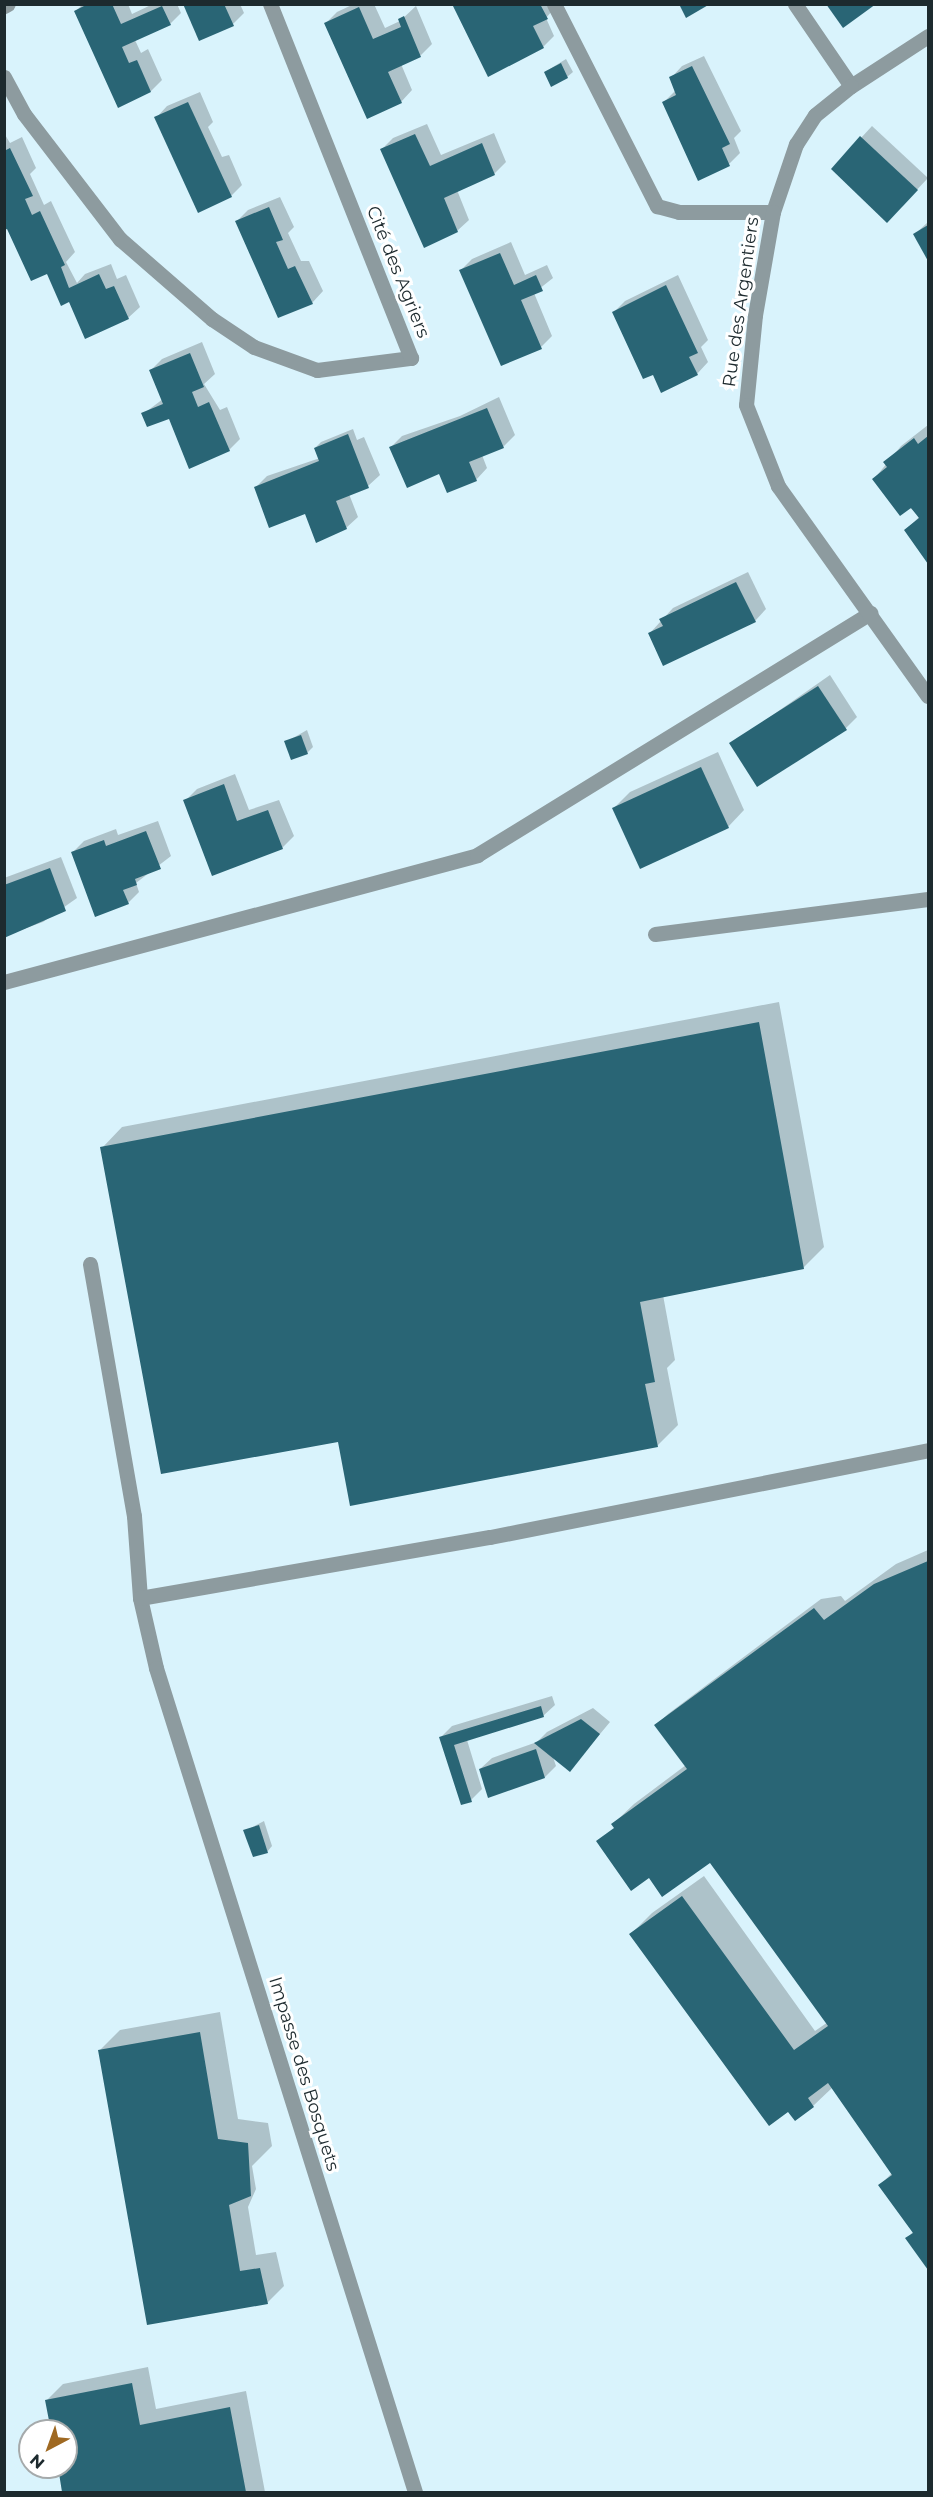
<!DOCTYPE html>
<meta charset="utf-8">
<style>
body{margin:0}
#map{position:relative;width:933px;height:2497px;overflow:hidden;background:#d9f3fc;font-family:Montserrat,sans-serif}
div>[style]{position:absolute}
.shadow>*{inset:0;background:#0003}
.building>*{inset:0;background:#296575}
.service>*{height:15px;margin:-7.5px;padding:0 7.5px;transform-origin:7.5px;border-radius:7.5px;background:#8d9b9f}
.minor>*{height:15px;margin:-7.5px;padding:0 7.5px;transform-origin:7.5px;border-radius:7.5px;background:#8d9b9f}
span{translate:-50% -50%;white-space:nowrap;text-align:center;line-height:1.15;-webkit-text-stroke:6px #fff;paint-order:stroke}
.street-label{font-size:18px;color:#1d2a2e}
.frame{position:absolute;inset:0;border:6px solid #1d2a2e;pointer-events:none}
.north{position:absolute;left:18px;top:2419px;width:60px;height:60px;box-sizing:border-box;background:#fff;border:2px solid #a5aaab;border-radius:50%;rotate:221deg;font-size:16px;font-weight:700;line-height:24px;text-align:center;color:#1d2a2e}
.north::after{content:'';display:block;margin:auto;width:21px;height:27px;background:#9f6922;clip-path:polygon(50% 0,100% 100%,50% 72%,0 100%)}
</style>
<div id="map">
<div class="shadow">
<div style="clip-path:polygon(83px 4px,128px 4px,132px 14px,153px 4px,177px 4px,181px 13px,170px 24px,135px 40px,141px 53px,148px 49px,162px 80px,151px 91px,119px 106px,76px 11px)"></div>
<div style="clip-path:polygon(185px 4px,240px 4px,244px 13px,233px 24px)"></div>
<div style="clip-path:polygon(354px 4px,374px 4px,385px 28px,400px 21px,416px 6px,432px 44px,421px 55px,401px 64px,412px 90px,401px 102px,326px 23px,337px 12px)"></div>
<div style="clip-path:polygon(454px 4px,558px 4px,546px 18px,554px 36px,543px 47px)"></div>
<div style="clip-path:polygon(704px 56px,741px 131px,734px 138px,740px 153px,729px 164px,664px 102px,675px 91px,671px 78px,682px 66px)"></div>
<div style="clip-path:polygon(566px 59px,573px 72px,567px 77px,545px 72px)"></div>
<div style="clip-path:polygon(200px 92px,213px 122px,208px 127px,222px 157px,229px 155px,242px 185px,231px 196px,156px 118px,167px 106px)"></div>
<div style="clip-path:polygon(427px 124px,441px 155px,494px 133px,506px 162px,494px 174px,457px 190px,469px 220px,457px 231px,382px 149px,393px 138px)"></div>
<div style="clip-path:polygon(872px 126px,928px 178px,898px 210px,861px 138px)"></div>
<div style="clip-path:polygon(4px 133px,10px 143px,22px 137px,36px 168px,30px 174px,44px 205px,51px 201px,75px 252px,66px 262px,77px 283px,85px 274px,111px 264px,117px 279px,126px 275px,140px 307px,128px 318px,69px 300px,8px 227px,4px 229px)"></div>
<div style="clip-path:polygon(280px 197px,294px 227px,288px 233px,301px 261px,309px 261px,323px 291px,312px 303px,237px 221px,248px 210px)"></div>
<div style="clip-path:polygon(928px 222px,928px 258px,915px 234px)"></div>
<div style="clip-path:polygon(511px 242px,525px 275px,547px 265px,553px 278px,534px 293px,552px 336px,541px 347px,461px 270px,472px 259px)"></div>
<div style="clip-path:polygon(678px 275px,708px 340px,701px 347px,708px 362px,697px 374px,653px 373px,614px 312px,625px 301px)"></div>
<div style="clip-path:polygon(202px 342px,215px 374px,204px 384px,220px 410px,227px 407px,240px 439px,229px 450px,170px 417px,143px 414px,163px 399px,151px 370px,162px 359px)"></div>
<div style="clip-path:polygon(499px 397px,515px 435px,503px 447px,482px 455px,487px 468px,476px 480px,440px 472px,391px 447px,402px 436px,460px 416px)"></div>
<div style="clip-path:polygon(928px 425px,928px 561px,906px 530px,920px 516px,874px 479px,901px 446px)"></div>
<div style="clip-path:polygon(353px 429px,357px 440px,364px 437px,380px 475px,368px 486px,349px 494px,358px 517px,346px 528px,256px 487px,267px 476px,320px 458px,315px 448px,321px 442px)"></div>
<div style="clip-path:polygon(748px 572px,766px 609px,755px 621px,650px 633px,673px 608px)"></div>
<div style="clip-path:polygon(830px 675px,857px 717px,846px 728px,731px 744px)"></div>
<div style="clip-path:polygon(307px 730px,313px 747px,307px 753px,286px 742px)"></div>
<div style="clip-path:polygon(718px 752px,744px 810px,728px 827px,614px 808px,630px 792px)"></div>
<div style="clip-path:polygon(235px 774px,249px 810px,279px 800px,294px 836px,282px 848px,185px 801px,197px 789px)"></div>
<div style="clip-path:polygon(158px 821px,171px 856px,136px 883px,139px 892px,128px 903px,72px 853px,84px 841px,116px 829px,118px 835px)"></div>
<div style="clip-path:polygon(61px 857px,77px 898px,43px 922px,4px 936px,4px 878px)"></div>
<div style="clip-path:polygon(779px 1002px,824px 1247px,803px 1268px,663px 1295px,675px 1360px,667px 1368px,678px 1425px,657px 1446px,339px 1440px,102px 1148px,122px 1127px)"></div>
<div style="clip-path:polygon(928px 1550px,928px 2268px,907px 2238px,914px 2231px,880px 2185px,892px 2173px,833px 2087px,813px 2106px,631px 1934px,652px 1913px,704px 1876px,815px 2031px,828px 2022px,710px 1861px,613px 1824px,634px 1804px,686px 1765px,656px 1725px,668px 1714px,821px 1599px,841px 1596px,845px 1601px,896px 1564px)"></div>
<div style="clip-path:polygon(552px 1696px,555px 1705px,543px 1716px,467px 1740px,482px 1789px,471px 1800px,441px 1737px,452px 1726px)"></div>
<div style="clip-path:polygon(593px 1708px,610px 1722px,570px 1770px,553px 1757px,556px 1766px,545px 1777px,480px 1769px,492px 1758px,537px 1742px,547px 1732px)"></div>
<div style="clip-path:polygon(264px 1821px,272px 1846px,267px 1852px,245px 1831px)"></div>
<div style="clip-path:polygon(220px 2012px,238px 2119px,268px 2123px,272px 2146px,252px 2166px,256px 2189px,248px 2207px,256px 2255px,276px 2252px,284px 2286px,267px 2303px,148px 2323px,99px 2051px,120px 2030px)"></div>
<div style="clip-path:polygon(148px 2367px,156px 2409px,246px 2391px,265px 2492px,64px 2492px,59px 2467px,66px 2467px,66px 2431px,52px 2431px,46px 2401px,63px 2384px)"></div>
</div>
<div class="building">
<div style="clip-path:polygon(88px 4px,112px 4px,121px 24px,162px 6px,171px 25px,122px 47px,129px 63px,137px 60px,151px 92px,118px 108px,74px 11px)"></div>
<div style="clip-path:polygon(183px 4px,224px 4px,234px 26px,199px 41px)"></div>
<div style="clip-path:polygon(452px 4px,540px 4px,548px 19px,533px 26px,544px 48px,488px 77px)"></div>
<div style="clip-path:polygon(679px 4px,710px 4px,686px 18px)"></div>
<div style="clip-path:polygon(826px 4px,876px 4px,843px 28px)"></div>
<div style="clip-path:polygon(359px 7px,373px 39px,401px 27px,398px 19px,404px 16px,421px 57px,388px 72px,402px 103px,367px 119px,324px 23px)"></div>
<div style="clip-path:polygon(561px 63px,568px 78px,551px 87px,544px 72px)"></div>
<div style="clip-path:polygon(692px 66px,730px 144px,722px 148px,730px 166px,698px 181px,662px 102px,676px 95px,669px 77px)"></div>
<div style="clip-path:polygon(188px 102px,232px 197px,198px 213px,154px 117px)"></div>
<div style="clip-path:polygon(415px 134px,430px 166px,482px 143px,495px 175px,444px 198px,458px 232px,424px 248px,380px 149px)"></div>
<div style="clip-path:polygon(860px 136px,918px 190px,887px 223px,831px 169px)"></div>
<div style="clip-path:polygon(10px 148px,33px 196px,25px 199px,32px 215px,40px 211px,65px 265px,61px 267px,69px 288px,99px 274px,106px 289px,114px 286px,129px 319px,85px 339px,69px 302px,61px 306px,47px 274px,31px 281px,7px 229px,4px 230px,4px 151px)"></div>
<div style="clip-path:polygon(269px 207px,283px 240px,276px 242px,288px 269px,295px 266px,313px 304px,278px 318px,235px 221px)"></div>
<div style="clip-path:polygon(928px 225px,928px 261px,913px 234px)"></div>
<div style="clip-path:polygon(500px 253px,514px 285px,536px 275px,543px 291px,521px 300px,542px 349px,501px 366px,459px 270px)"></div>
<div style="clip-path:polygon(666px 285px,698px 353px,689px 357px,698px 375px,661px 393px,653px 375px,643px 379px,612px 312px)"></div>
<div style="clip-path:polygon(190px 353px,204px 387px,192px 392px,198px 407px,209px 402px,230px 451px,189px 469px,169px 419px,147px 427px,141px 413px,163px 404px,149px 370px)"></div>
<div style="clip-path:polygon(487px 408px,504px 448px,469px 462px,477px 481px,447px 493px,439px 474px,407px 488px,389px 447px)"></div>
<div style="clip-path:polygon(348px 434px,369px 488px,336px 501px,347px 529px,316px 543px,305px 514px,269px 528px,254px 487px,319px 461px,314px 448px)"></div>
<div style="clip-path:polygon(928px 436px,928px 564px,904px 530px,919px 518px,911px 508px,900px 516px,872px 479px,887px 467px,883px 462px,914px 438px,918px 444px)"></div>
<div style="clip-path:polygon(736px 582px,756px 622px,663px 666px,648px 633px,663px 626px,659px 619px)"></div>
<div style="clip-path:polygon(818px 686px,847px 730px,757px 787px,729px 743px)"></div>
<div style="clip-path:polygon(301px 735px,308px 754px,291px 760px,284px 741px)"></div>
<div style="clip-path:polygon(701px 767px,729px 828px,640px 869px,612px 808px)"></div>
<div style="clip-path:polygon(224px 784px,237px 821px,268px 810px,283px 849px,212px 876px,183px 800px)"></div>
<div style="clip-path:polygon(146px 831px,161px 869px,135px 879px,137px 885px,123px 890px,129px 904px,95px 917px,71px 852px,104px 840px,106px 846px)"></div>
<div style="clip-path:polygon(50px 868px,66px 911px,4px 938px,4px 885px)"></div>
<div style="clip-path:polygon(759px 1022px,804px 1269px,640px 1302px,655px 1382px,645px 1384px,658px 1447px,350px 1506px,338px 1442px,161px 1474px,100px 1147px)"></div>
<div style="clip-path:polygon(928px 1561px,928px 2270px,905px 2238px,913px 2233px,878px 2185px,892px 2175px,828px 2083px,808px 2098px,814px 2107px,795px 2121px,788px 2112px,769px 2126px,629px 1934px,682px 1896px,794px 2050px,828px 2026px,710px 1863px,662px 1897px,649px 1878px,631px 1891px,596px 1841px,614px 1828px,611px 1824px,687px 1769px,654px 1725px,814px 1608px,824px 1620px,874px 1584px)"></div>
<div style="clip-path:polygon(541px 1706px,544px 1717px,454px 1745px,472px 1802px,461px 1805px,439px 1737px)"></div>
<div style="clip-path:polygon(581px 1719px,600px 1734px,570px 1772px,534px 1743px)"></div>
<div style="clip-path:polygon(536px 1749px,545px 1778px,488px 1798px,479px 1769px)"></div>
<div style="clip-path:polygon(259px 1825px,268px 1853px,253px 1857px,243px 1830px)"></div>
<div style="clip-path:polygon(200px 2032px,218px 2139px,248px 2143px,251px 2196px,229px 2205px,240px 2271px,260px 2268px,268px 2304px,147px 2325px,98px 2050px)"></div>
<div style="clip-path:polygon(132px 2383px,140px 2425px,230px 2407px,246px 2492px,62px 2492px,58px 2467px,66px 2467px,66px 2431px,51px 2431px,45px 2400px)"></div>
</div>
<div class="service">
<div style="left:4px;top:982px;width:490px;rotate:-15deg"></div>
<div style="left:477px;top:855px;width:462px;rotate:-31.6deg"></div>
<div style="left:90px;top:1264px;width:256px;rotate:80.1deg"></div>
<div style="left:134px;top:1516px;width:82px;rotate:85.8deg"></div>
<div style="left:140px;top:1598px;width:72px;rotate:77.1deg"></div>
<div style="left:140px;top:1598px;width:355px;rotate:-9.9deg"></div>
<div style="left:490px;top:1537px;width:447px;rotate:-11.2deg"></div>
</div>
<div class="minor">
<div style="left:554px;top:4px;width:227px;rotate:63deg"></div>
<div style="left:657px;top:206px;width:23px;rotate:15deg"></div>
<div style="left:679px;top:212px;width:94px"></div>
<div style="left:795px;top:4px;width:99px;rotate:55.7deg"></div>
<div style="left:4px;top:6px;width:4px;rotate:-27deg"></div>
<div style="left:928px;top:36px;width:92px;rotate:147deg"></div>
<div style="left:851px;top:86px;width:46px;rotate:141.1deg"></div>
<div style="left:815px;top:115px;width:35px;rotate:123deg"></div>
<div style="left:796px;top:144px;width:72px;rotate:108.7deg"></div>
<div style="left:773px;top:212px;width:105px;rotate:99.9deg"></div>
<div style="left:755px;top:315px;width:90px;rotate:95.7deg"></div>
<div style="left:746px;top:405px;width:87px;rotate:68.4deg"></div>
<div style="left:778px;top:486px;width:258px;rotate:54.5deg"></div>
<div style="left:4px;top:77px;width:42px;rotate:61.6deg"></div>
<div style="left:24px;top:114px;width:158px;rotate:52.5deg"></div>
<div style="left:120px;top:239px;width:122px;rotate:41deg"></div>
<div style="left:212px;top:319px;width:50px;rotate:33.7deg"></div>
<div style="left:254px;top:347px;width:67px;rotate:20.1deg"></div>
<div style="left:317px;top:370px;width:95px;rotate:-7.3deg"></div>
<div style="left:411px;top:358px;width:381px;rotate:-111.7deg"></div>
<div style="left:655px;top:934px;width:275px;rotate:-7.3deg"></div>
<div style="left:156px;top:1668px;width:864px;rotate:72.55deg"></div>
</div>
<div class="street-label">
<span style="left:398px;top:272px;rotate:68deg">Cité des Agriers</span>
<span style="left:741px;top:302px;rotate:-82deg">Rue des Argentiers</span>
<span style="left:304px;top:2074px;rotate:73deg">Impasse des Bosquets</span>
</div>
<div class="frame"></div>
<div class="north">N</div>
</div>
